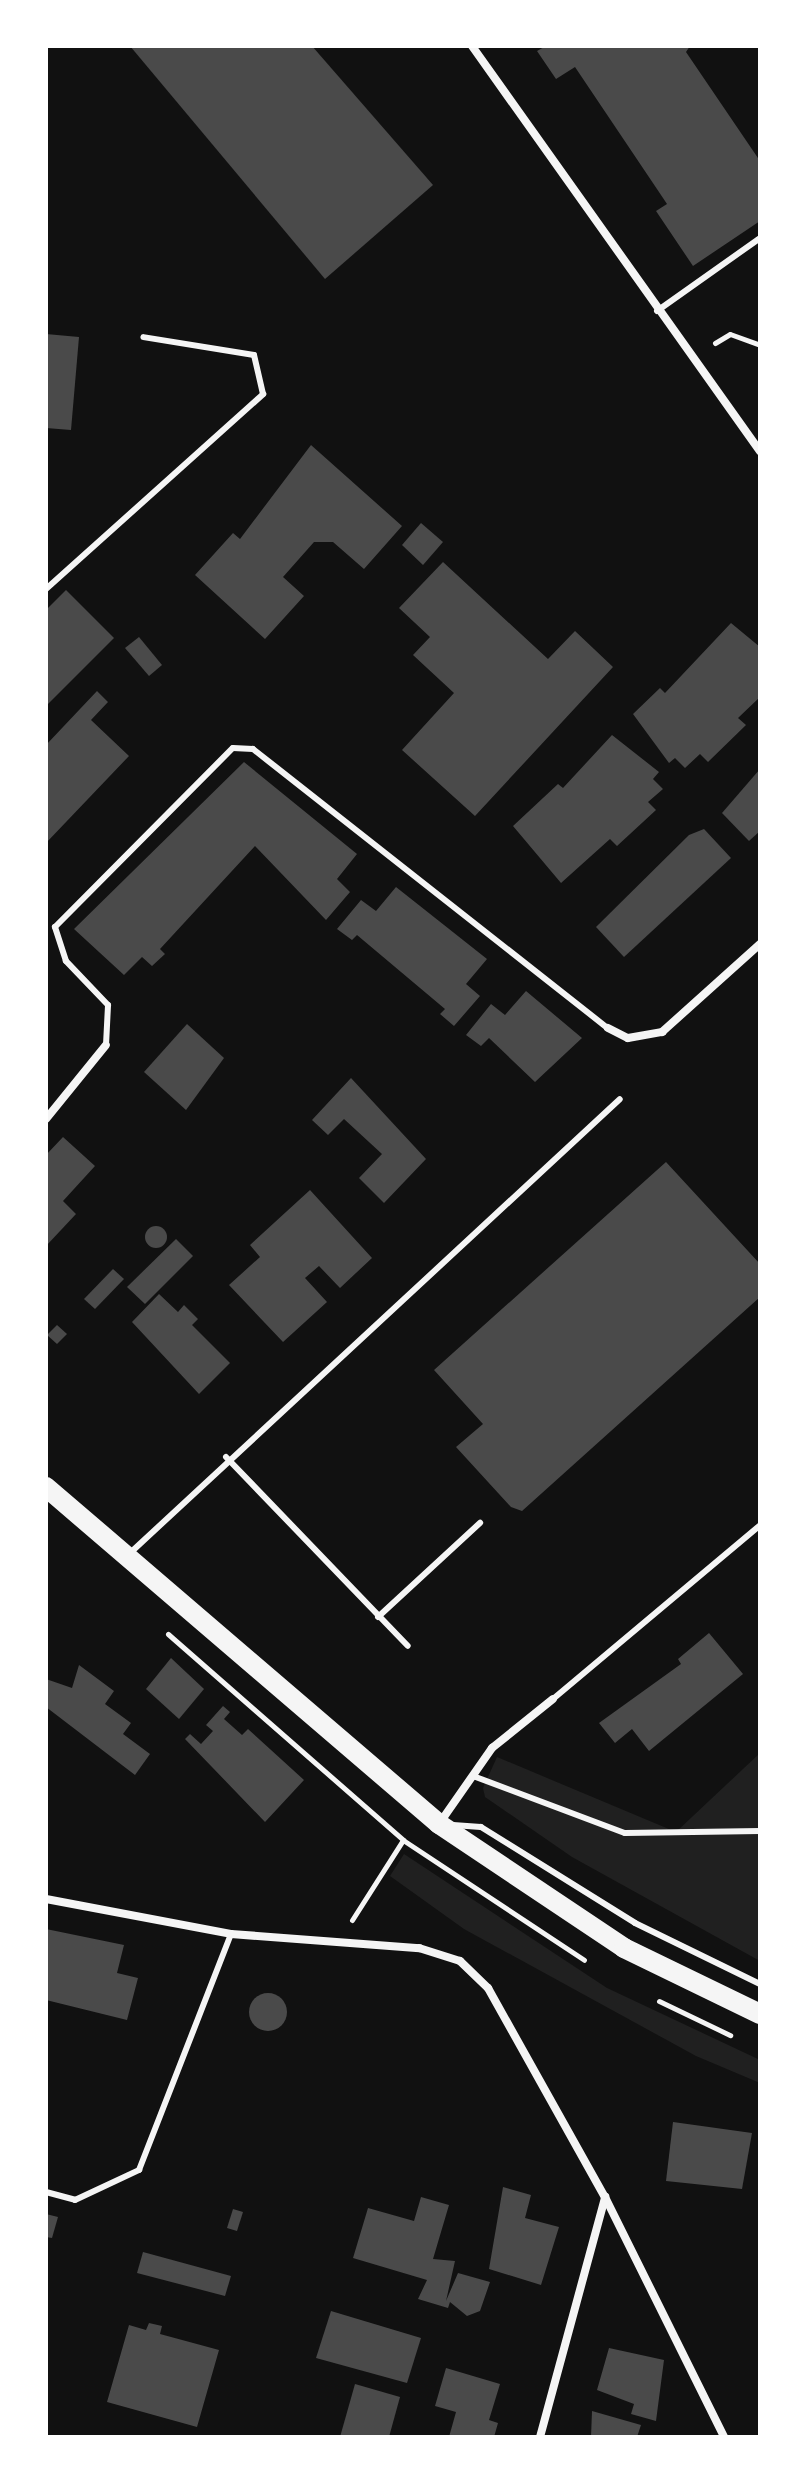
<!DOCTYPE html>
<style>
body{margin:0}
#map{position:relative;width:806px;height:2483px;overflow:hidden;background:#111;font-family:Lato,sans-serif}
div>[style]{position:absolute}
.green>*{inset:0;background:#202020}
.building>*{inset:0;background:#4a4a4a}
.round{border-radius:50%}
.path>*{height:5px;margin:-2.5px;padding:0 2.5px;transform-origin:2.5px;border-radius:2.5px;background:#f5f5f5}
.service>*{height:6px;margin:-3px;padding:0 3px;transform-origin:3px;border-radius:3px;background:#f5f5f5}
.minor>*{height:8px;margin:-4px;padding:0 4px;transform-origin:4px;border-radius:4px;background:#f5f5f5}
.primary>*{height:20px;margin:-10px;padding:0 10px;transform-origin:10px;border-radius:10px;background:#f5f5f5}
span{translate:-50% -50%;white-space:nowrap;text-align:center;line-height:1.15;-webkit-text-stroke:6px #fff;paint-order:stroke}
.frame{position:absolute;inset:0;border:48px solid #fff;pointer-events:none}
</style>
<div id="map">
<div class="green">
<div style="clip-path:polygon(760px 1753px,760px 1961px,572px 1857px,485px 1797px,483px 1788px,497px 1757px,676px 1832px)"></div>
<div style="clip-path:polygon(404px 1854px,607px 1988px,760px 2060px,760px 2083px,696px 2056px,464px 1929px,390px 1876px)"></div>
</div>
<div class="building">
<div style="clip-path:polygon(130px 46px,312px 46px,433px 185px,325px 279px)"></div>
<div style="clip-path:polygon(546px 46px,690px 46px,686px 52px,760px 161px,760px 221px,693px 266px,656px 211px,667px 204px,663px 198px,575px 67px,556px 79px,537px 51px)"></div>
<div style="clip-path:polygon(46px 334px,79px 337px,71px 430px,46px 428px)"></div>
<div style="clip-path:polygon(311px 445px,402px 526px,364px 569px,333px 542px,314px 542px,283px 577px,304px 596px,265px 639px,195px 575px,233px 533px,240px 539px)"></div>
<div style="clip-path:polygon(421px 523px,443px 542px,423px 565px,402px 545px)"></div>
<div style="clip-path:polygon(443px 562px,548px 659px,575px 631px,613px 667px,475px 816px,402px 750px,454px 693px,413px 655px,430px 637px,399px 608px)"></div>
<div style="clip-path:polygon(66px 590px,114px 638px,46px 706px,46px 610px)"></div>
<div style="clip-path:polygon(731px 623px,760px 647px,760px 697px,738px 718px,746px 725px,708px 762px,700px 754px,685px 768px,675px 758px,669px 763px,633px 714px,660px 688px,665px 693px)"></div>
<div style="clip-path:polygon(139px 637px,162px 665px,149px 676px,125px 648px)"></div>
<div style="clip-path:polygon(97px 691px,108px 702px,91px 720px,129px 756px,46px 843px,46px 745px)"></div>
<div style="clip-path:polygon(612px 735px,659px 772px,653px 779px,663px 789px,648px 802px,656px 810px,617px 846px,610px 839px,561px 883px,513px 826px,558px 784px,563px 788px)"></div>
<div style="clip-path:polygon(244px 762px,357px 854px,337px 879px,350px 892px,326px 920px,255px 846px,160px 949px,165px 954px,152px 966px,142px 957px,124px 975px,74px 929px)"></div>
<div style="clip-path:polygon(760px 769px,760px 831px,749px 841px,722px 813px)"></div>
<div style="clip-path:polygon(704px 829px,731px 858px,624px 957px,596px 927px,689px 835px)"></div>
<div style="clip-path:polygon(396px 887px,487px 959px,466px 984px,480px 996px,454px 1026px,440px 1014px,445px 1009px,357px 935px,352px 940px,337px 929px,361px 900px,376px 911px)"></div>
<div style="clip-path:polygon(526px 991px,582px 1038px,535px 1082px,489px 1038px,481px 1046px,466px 1035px,491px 1004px,505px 1015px)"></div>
<div style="clip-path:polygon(187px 1024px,224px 1058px,186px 1110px,144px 1072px)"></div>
<div style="clip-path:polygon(351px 1078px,426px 1159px,384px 1203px,359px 1178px,382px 1154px,344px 1119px,328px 1135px,312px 1120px)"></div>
<div style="clip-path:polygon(63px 1137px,95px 1166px,63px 1201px,76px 1214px,46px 1246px,46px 1155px)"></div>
<div style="clip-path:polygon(666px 1162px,760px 1264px,760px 1297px,522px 1511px,511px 1507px,456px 1447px,483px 1424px,434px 1370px)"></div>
<div style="clip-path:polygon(310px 1190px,372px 1258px,340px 1288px,319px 1266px,305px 1278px,327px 1302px,283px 1342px,229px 1285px,260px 1257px,250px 1245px)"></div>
<div class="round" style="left:145px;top:1226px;width:22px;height:22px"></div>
<div style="clip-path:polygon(176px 1239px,193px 1256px,145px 1304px,127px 1287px)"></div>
<div style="clip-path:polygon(113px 1269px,124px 1279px,95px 1309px,84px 1299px)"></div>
<div style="clip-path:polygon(159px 1294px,178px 1312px,184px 1305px,198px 1319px,192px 1325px,230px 1363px,199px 1394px,132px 1322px)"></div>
<div style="clip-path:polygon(57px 1325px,67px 1334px,57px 1344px,47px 1335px)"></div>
<div style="clip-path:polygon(709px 1633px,743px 1674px,649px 1751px,632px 1729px,615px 1743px,599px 1723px,681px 1664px,678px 1659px)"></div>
<div style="clip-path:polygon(171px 1658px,204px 1689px,179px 1719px,146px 1689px)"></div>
<div style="clip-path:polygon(79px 1665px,114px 1691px,105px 1704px,131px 1723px,123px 1734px,150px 1754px,135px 1775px,46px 1707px,46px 1679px,72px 1688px)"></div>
<div style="clip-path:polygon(223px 1706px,230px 1712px,224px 1719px,242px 1735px,248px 1729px,304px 1780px,265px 1822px,185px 1739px,190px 1734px,201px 1744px,213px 1731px,206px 1725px)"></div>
<div style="clip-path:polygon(46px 1929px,124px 1945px,117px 1973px,138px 1978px,127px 2020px,46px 2000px)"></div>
<div class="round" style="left:249px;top:1993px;width:38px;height:38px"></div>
<div style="clip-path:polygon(673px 2122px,752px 2133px,742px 2189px,666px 2181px)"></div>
<div style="clip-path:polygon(503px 2187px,531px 2195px,525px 2218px,559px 2227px,541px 2285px,489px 2269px)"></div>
<div style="clip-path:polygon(421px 2197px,449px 2205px,433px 2259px,455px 2261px,446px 2301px,458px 2273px,490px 2282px,480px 2311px,467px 2316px,450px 2302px,448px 2308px,418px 2299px,427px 2280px,353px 2258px,368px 2208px,414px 2221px)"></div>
<div style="clip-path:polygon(233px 2209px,243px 2212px,237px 2231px,227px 2228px)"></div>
<div style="clip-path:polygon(46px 2214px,58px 2217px,52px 2238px,46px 2237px)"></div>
<div style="clip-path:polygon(143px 2252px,231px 2276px,225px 2296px,137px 2273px)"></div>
<div style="clip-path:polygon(331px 2311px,421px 2338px,407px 2383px,316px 2358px)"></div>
<div style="clip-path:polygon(149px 2323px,162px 2326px,160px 2334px,219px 2350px,197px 2427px,107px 2402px,129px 2325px,146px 2330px)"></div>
<div style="clip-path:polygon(609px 2348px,664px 2360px,656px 2421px,631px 2414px,634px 2404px,597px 2390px)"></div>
<div style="clip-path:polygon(446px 2368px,500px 2384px,489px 2420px,498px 2423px,494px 2437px,449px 2437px,456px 2412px,435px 2406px)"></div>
<div style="clip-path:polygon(355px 2384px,400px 2397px,389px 2437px,340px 2437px)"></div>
<div style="clip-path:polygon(592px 2411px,641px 2425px,637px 2437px,591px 2437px)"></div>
</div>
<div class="path">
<div style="left:715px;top:343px;width:17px;rotate:-31deg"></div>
<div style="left:730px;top:334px;width:32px;rotate:20deg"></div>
<div style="left:168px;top:1634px;width:313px;rotate:41.2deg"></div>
<div style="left:403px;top:1840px;width:217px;rotate:33.5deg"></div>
<div style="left:352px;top:1920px;width:95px;rotate:-57.5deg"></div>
<div style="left:659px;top:2001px;width:79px;rotate:25.6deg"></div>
</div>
<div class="service">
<div style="left:657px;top:311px;width:126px;rotate:-35.3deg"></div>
<div style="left:46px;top:589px;width:292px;rotate:-41.9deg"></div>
<div style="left:263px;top:394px;width:40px;rotate:-103deg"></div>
<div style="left:254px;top:355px;width:112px;rotate:-170.8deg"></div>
<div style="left:106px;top:1045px;width:40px;rotate:-87.1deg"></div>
<div style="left:108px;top:1005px;width:61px;rotate:-133.7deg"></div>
<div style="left:66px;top:961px;width:36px;rotate:-108deg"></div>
<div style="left:55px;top:927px;width:252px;rotate:-45.2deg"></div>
<div style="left:233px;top:748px;width:20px;rotate:3deg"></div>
<div style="left:253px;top:749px;width:452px;rotate:38.2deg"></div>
<div style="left:226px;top:1457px;width:262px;rotate:46.1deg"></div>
<div style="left:129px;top:1554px;width:669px;rotate:-42.82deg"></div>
<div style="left:378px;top:1617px;width:139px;rotate:-42.7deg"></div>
<div style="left:553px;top:1699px;width:270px;rotate:-40deg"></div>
<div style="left:473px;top:1776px;width:162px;rotate:20.6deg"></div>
<div style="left:625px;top:1833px;width:135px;rotate:-0.8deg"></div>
<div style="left:453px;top:1825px;width:28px;rotate:4deg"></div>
<div style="left:481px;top:1827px;width:181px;rotate:31.9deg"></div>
<div style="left:635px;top:1923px;width:139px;rotate:26deg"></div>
<div style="left:46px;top:2192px;width:30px;rotate:15deg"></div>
<div style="left:75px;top:2200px;width:71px;rotate:-25.1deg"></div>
<div style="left:139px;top:2170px;width:253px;rotate:-68.7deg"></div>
</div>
<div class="minor">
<div style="left:472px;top:46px;width:497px;rotate:54.6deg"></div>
<div style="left:608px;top:1028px;width:22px;rotate:27deg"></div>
<div style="left:628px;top:1038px;width:35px;rotate:-10deg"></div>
<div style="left:662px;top:1032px;width:132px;rotate:-41.9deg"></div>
<div style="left:46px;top:1119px;width:95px;rotate:-51deg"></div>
<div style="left:439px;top:1824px;width:93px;rotate:-55.1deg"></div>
<div style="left:492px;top:1748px;width:78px;rotate:-38.8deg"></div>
<div style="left:46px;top:1899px;width:188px;rotate:10.7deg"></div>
<div style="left:231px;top:1934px;width:189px;rotate:4.3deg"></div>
<div style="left:419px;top:1948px;width:43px;rotate:17.6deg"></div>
<div style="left:460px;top:1961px;width:39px;rotate:44deg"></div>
<div style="left:488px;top:1988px;width:240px;rotate:60.8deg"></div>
<div style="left:605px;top:2197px;width:268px;rotate:63.6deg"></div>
<div style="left:540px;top:2437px;width:249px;rotate:-74.8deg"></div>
</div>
<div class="primary">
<div style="left:46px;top:1487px;width:518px;rotate:40.61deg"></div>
<div style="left:439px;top:1824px;width:223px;rotate:33.8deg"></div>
<div style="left:624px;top:1948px;width:151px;rotate:25.9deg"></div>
</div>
<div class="frame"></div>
</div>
